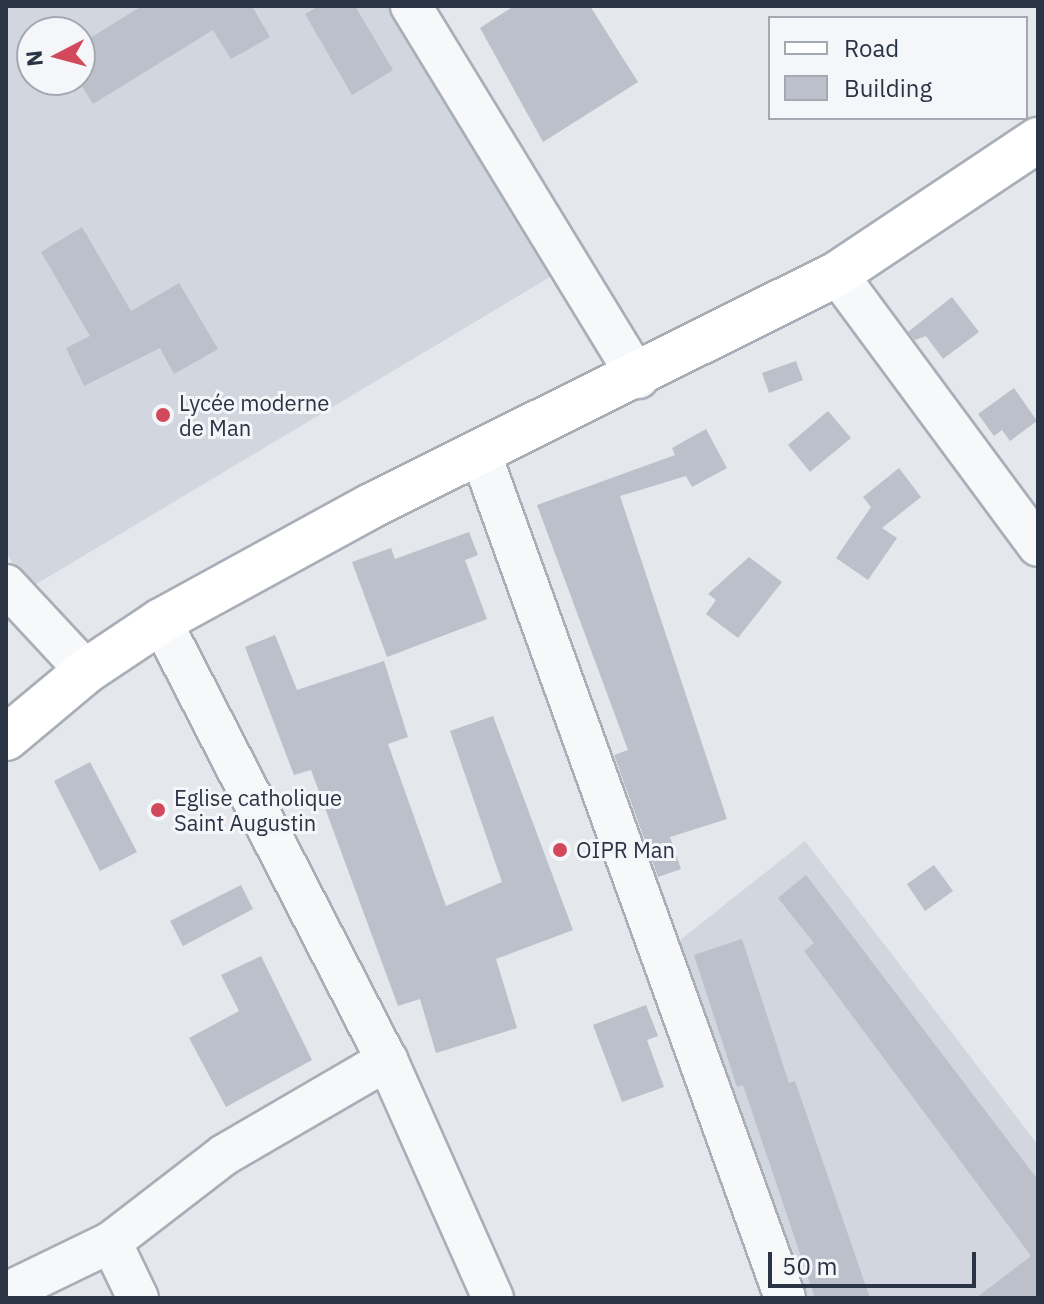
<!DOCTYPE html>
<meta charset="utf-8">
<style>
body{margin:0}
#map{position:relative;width:1044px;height:1304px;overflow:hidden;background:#e4e7ec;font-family:"IBM Plex Sans",sans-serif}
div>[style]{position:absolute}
.built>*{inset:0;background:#d2d6de}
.building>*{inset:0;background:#bbc0ca}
.roads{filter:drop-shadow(2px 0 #a9aeb7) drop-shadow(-2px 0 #a9aeb7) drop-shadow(0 2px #a9aeb7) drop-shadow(0 -2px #a9aeb7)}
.minor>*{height:40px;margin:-20px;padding:0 20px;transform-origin:20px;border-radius:20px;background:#f7f8fa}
.major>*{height:44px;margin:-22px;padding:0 22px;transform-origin:22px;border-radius:22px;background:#fff}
.dots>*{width:22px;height:22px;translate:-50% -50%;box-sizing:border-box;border:4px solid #f4f6f9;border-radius:50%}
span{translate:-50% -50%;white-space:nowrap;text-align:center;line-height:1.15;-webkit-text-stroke:6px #f4f6f9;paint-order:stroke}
.poi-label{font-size:22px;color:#2b3445}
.left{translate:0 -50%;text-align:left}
.frame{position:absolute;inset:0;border:8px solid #2b3445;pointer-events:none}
.legend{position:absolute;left:768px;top:16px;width:260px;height:104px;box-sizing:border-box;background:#f4f6f9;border:2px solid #a4a8b1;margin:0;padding:10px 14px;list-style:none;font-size:24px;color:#2b3445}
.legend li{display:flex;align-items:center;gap:16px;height:40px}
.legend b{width:40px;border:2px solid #a4a8b1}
.north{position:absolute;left:16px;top:16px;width:80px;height:80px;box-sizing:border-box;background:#f4f6f9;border:2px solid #a4a8b1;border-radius:50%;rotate:264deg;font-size:22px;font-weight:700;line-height:32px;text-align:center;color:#2b3445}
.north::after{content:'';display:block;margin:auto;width:28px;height:36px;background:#d1495b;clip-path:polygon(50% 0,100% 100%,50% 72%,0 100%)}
.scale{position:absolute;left:768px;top:1252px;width:208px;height:36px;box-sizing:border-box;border:4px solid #2b3445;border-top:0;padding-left:10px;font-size:24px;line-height:28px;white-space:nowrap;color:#2b3445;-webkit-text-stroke:6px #f4f6f9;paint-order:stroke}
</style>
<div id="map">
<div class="built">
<div style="clip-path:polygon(evenodd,6px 6px,390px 6px,550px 277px,28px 589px,6px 552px,6px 6px,32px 32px,80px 32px,80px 80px,32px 80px,32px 32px)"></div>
<div style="clip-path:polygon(805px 841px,1038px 1145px,1038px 1298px,794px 1298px,669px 949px)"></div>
</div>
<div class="building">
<div style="clip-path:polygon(142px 6px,252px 6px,270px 37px,231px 59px,213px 30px,93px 104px,80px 83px,80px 44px)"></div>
<div style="clip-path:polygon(319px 6px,355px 6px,393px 70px,352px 95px,305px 14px)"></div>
<div style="clip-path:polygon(514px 6px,590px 6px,638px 82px,543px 142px,480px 28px)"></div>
<div style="clip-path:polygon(82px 227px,131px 311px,179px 283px,218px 349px,174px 374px,160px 348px,84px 386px,66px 348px,90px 336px,41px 252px)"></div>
<div style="clip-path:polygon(952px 297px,979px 332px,943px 359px,926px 336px,915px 340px,908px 332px)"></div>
<div style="clip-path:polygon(796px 361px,803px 380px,769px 393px,762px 373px)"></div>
<div style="clip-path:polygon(1014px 388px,1037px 421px,1010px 441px,1002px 430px,994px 436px,978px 414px)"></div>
<div style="clip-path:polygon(828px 411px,851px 438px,810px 472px,788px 445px)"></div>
<div style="clip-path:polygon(706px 429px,727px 468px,692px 487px,686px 476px,620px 496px,727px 819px,670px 837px,681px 869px,658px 877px,614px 755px,628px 750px,537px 505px,675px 455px,672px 448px)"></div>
<div style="clip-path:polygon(899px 468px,921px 497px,882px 528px,897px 538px,868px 580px,836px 558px,871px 507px,863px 497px)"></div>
<div style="clip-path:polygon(469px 532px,478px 555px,465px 560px,487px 619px,387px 657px,352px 562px,391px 548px,395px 559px)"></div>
<div style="clip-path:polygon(749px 557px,782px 582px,738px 638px,706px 614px,716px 600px,708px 594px)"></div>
<div style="clip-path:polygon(275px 635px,297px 690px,384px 661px,408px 737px,388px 744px,446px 906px,502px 882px,450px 731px,493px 716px,573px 930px,496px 959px,517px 1028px,436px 1053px,420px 999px,398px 1006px,311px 770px,294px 775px,245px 647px)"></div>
<div style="clip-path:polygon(90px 762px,137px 852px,100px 871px,54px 781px)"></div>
<div style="clip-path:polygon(934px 865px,953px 891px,925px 911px,907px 884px)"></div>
<div style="clip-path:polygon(806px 875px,1038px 1180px,1038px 1298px,976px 1298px,1031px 1256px,804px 951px,814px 943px,778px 898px)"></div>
<div style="clip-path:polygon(241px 885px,253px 909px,183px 946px,170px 921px)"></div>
<div style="clip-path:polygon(742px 939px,789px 1083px,795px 1081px,870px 1298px,815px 1298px,743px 1085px,737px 1087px,694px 955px)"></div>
<div style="clip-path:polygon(261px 956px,312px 1060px,226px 1107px,189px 1038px,239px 1011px,221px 975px)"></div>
<div style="clip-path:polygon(646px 1005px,658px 1036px,647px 1040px,664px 1087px,622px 1102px,593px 1025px)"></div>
</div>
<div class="roads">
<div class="minor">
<div style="left:411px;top:6px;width:436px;rotate:58.6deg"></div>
<div style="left:837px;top:274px;width:338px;rotate:53.5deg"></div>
<div style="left:480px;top:452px;width:899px;rotate:70.17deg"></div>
<div style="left:6px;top:585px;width:117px;rotate:47.1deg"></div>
<div style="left:161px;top:621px;width:494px;rotate:62.8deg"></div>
<div style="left:387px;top:1060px;width:261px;rotate:66deg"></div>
<div style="left:111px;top:1242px;width:62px;rotate:64.3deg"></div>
<div style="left:6px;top:1293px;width:117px;rotate:-25.9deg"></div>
<div style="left:111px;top:1242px;width:143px;rotate:-37.6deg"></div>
<div style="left:224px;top:1155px;width:189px;rotate:-30.2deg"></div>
</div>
<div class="major">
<div style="left:6px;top:738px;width:104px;rotate:-39.9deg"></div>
<div style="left:86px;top:671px;width:90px;rotate:-33.7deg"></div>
<div style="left:161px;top:621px;width:239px;rotate:-28.7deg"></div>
<div style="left:371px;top:506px;width:521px;rotate:-26.47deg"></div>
<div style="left:837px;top:274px;width:242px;rotate:-33.7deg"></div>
</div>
</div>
<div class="dots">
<div style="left:163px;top:415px;background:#d1495b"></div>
<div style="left:158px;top:810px;background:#d1495b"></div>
<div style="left:560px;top:850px;background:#d1495b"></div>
</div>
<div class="poi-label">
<span class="left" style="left:179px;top:415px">Lycée moderne<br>de Man</span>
<span class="left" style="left:174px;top:810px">Eglise catholique<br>Saint Augustin</span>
<span class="left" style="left:576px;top:850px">OIPR Man</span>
</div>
<div class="frame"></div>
<ul class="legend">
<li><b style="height:10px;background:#fff"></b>Road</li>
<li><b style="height:22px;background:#bbc0ca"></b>Building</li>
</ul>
<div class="north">N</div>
<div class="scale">50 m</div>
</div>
